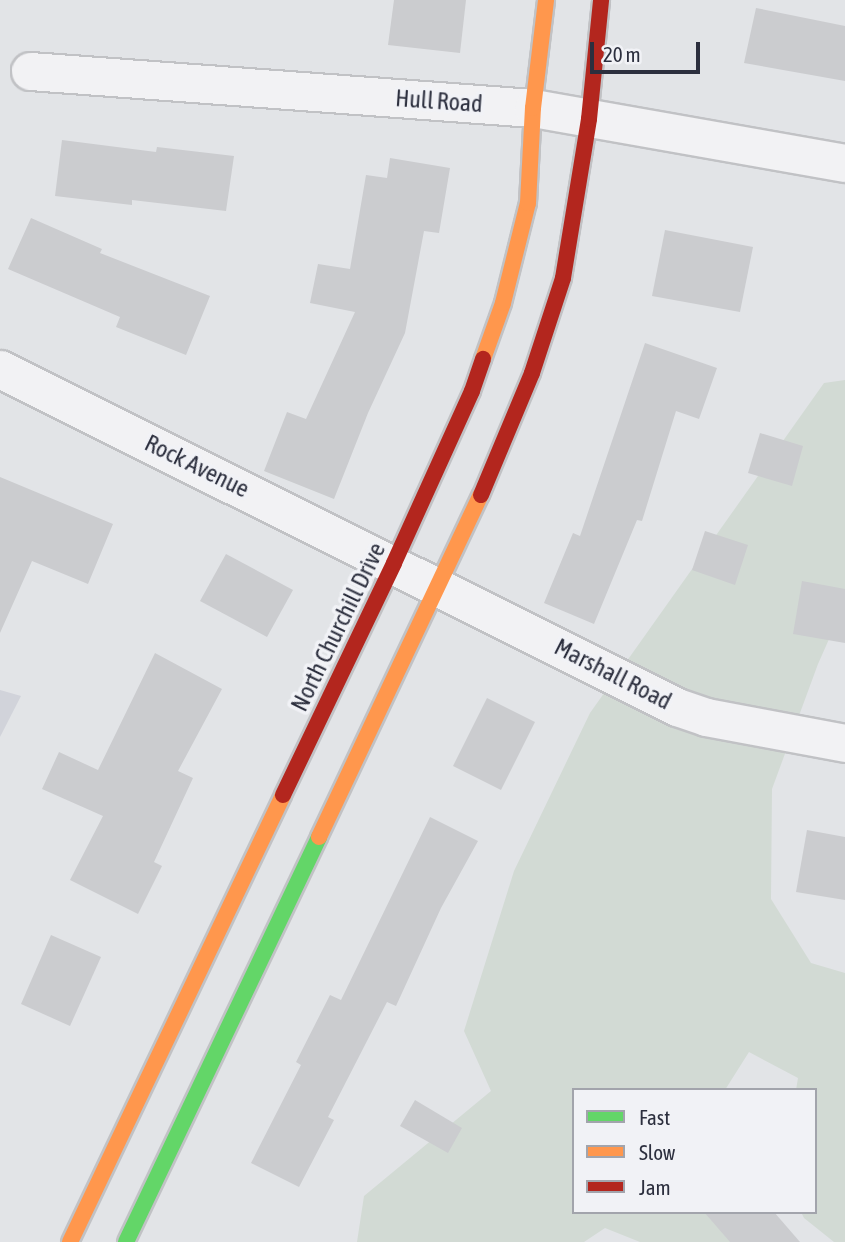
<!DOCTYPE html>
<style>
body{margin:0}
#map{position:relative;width:845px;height:1242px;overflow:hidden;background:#e2e4e7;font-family:"Asap Condensed",sans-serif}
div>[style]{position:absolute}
.built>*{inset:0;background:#d1d3da}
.green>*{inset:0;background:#d2dad4}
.building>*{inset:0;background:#cbcccf}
.roads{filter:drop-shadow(2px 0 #c1c2c5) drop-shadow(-2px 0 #c1c2c5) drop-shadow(0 2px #c1c2c5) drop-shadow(0 -2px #c1c2c5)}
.street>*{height:37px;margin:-18.5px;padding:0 18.5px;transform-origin:18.5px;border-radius:18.5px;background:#f2f2f4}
.fast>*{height:16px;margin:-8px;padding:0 8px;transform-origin:8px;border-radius:8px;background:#63d668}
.slow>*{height:16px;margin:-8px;padding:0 8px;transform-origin:8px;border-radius:8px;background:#ff974d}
.jam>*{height:16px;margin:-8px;padding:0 8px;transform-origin:8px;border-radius:8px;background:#b3261e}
span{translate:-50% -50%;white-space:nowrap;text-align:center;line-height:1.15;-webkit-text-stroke:7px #f1f2f6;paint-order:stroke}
.street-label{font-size:24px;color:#2c2f3e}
.legend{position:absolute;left:572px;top:1088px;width:245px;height:126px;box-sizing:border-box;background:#f1f2f6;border:2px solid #a2a4ac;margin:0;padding:9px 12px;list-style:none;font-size:21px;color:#2c2f3e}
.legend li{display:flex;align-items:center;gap:14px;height:35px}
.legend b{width:35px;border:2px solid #a2a4ac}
.scale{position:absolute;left:590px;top:42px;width:110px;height:32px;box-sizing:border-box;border:4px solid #2c2f3e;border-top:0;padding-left:9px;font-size:21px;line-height:24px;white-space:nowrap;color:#2c2f3e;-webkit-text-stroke:5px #f1f2f6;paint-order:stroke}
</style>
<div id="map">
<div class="built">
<div style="clip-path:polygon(0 690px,21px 696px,0 737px)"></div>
</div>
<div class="green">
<div style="clip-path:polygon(845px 380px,845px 603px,818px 664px,772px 789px,771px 899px,811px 963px,845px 973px,845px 1242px,834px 1242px,804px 1218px,801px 1212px,815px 1212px,815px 1090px,796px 1090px,798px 1078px,749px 1052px,725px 1090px,574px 1090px,574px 1212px,731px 1212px,756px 1242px,640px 1242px,605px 1228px,584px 1242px,357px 1242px,364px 1196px,491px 1091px,464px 1031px,514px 871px,590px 713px,824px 383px)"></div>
</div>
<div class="building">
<div style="clip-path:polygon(394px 0,466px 0,460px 53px,388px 45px)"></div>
<div style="clip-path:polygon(756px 8px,845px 26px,845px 81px,744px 63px)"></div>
<div style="clip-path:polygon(62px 140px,156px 152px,157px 147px,234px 156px,226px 211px,132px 200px,132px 205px,55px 196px)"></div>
<div style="clip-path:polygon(390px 158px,450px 168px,439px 233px,424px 231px,405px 333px,368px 413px,334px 499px,264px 471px,287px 412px,306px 419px,355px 312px,310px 303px,318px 264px,350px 269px,366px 175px,387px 178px)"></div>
<div style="clip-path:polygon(31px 218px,102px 249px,100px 253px,210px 296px,186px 355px,116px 327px,120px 317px,8px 269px)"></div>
<div style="clip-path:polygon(665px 230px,753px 247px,740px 312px,652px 296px)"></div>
<div style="clip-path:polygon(645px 343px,717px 368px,699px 419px,676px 411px,642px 521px,637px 520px,594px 624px,544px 603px,573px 533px,580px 536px)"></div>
<div style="clip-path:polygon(760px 433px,803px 446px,792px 486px,748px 473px)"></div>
<div style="clip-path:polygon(0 477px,113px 524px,88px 584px,32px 561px,0 633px)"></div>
<div style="clip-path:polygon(705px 531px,748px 545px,735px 585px,692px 570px)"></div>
<div style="clip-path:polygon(226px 554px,293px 590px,267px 637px,200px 601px)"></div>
<div style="clip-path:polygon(802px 581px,845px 589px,845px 643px,793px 634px)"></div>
<div style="clip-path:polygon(155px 653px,222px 689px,178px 771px,193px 778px,154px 862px,162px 866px,138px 914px,70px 880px,103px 816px,42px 789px,59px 752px,98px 770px)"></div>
<div style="clip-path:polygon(487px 698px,535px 722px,501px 790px,453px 766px)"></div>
<div style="clip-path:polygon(430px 817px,478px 841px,441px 908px,396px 1006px,387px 1002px,328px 1117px,334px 1120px,299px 1187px,251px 1163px,301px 1065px,296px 1062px,330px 995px,341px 1000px)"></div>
<div style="clip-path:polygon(807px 830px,845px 837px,845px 900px,796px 892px)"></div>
<div style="clip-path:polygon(51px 935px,101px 957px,70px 1026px,21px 1004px)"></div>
<div style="clip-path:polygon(415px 1100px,462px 1128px,448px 1153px,400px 1126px)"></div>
<div style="clip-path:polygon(704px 1212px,774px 1212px,800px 1242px,730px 1242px)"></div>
</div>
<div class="roads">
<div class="street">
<div style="left:30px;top:71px;width:504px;rotate:4.21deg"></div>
<div style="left:533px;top:108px;width:317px;rotate:10deg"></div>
<div style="left:0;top:369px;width:757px;rotate:26.53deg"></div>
<div style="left:677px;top:707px;width:31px;rotate:19deg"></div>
<div style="left:706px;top:717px;width:141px;rotate:10.6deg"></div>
</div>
<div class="fast">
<div style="left:126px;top:1242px;width:449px;rotate:-64.5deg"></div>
</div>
<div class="slow">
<div style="left:483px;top:359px;width:59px;rotate:-70.3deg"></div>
<div style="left:503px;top:303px;width:103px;rotate:-76deg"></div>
<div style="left:528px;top:203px;width:95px;rotate:-87deg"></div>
<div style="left:533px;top:108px;width:109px;rotate:-83.1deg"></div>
<div style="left:319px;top:837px;width:378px;rotate:-64.7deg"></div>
<div style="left:70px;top:1242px;width:495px;rotate:-64.5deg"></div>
</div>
<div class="jam">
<div style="left:481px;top:495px;width:132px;rotate:-67.3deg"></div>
<div style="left:532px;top:373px;width:100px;rotate:-71.9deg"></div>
<div style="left:563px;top:278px;width:161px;rotate:-80.7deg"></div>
<div style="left:589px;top:119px;width:120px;rotate:-84.2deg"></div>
<div style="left:283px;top:795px;width:257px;rotate:-64.4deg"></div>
<div style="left:394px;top:563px;width:189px;rotate:-65.6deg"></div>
<div style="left:472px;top:391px;width:34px;rotate:-71deg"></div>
</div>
</div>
<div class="street-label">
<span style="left:439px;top:101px;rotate:4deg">Hull Road</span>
<span style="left:197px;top:466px;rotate:26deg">Rock Avenue</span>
<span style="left:338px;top:627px;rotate:-64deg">North Churchill Drive</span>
<span style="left:613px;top:674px;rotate:27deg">Marshall Road</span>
</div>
<ul class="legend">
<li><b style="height:9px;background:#63d668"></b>Fast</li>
<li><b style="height:9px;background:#ff974d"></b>Slow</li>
<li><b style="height:9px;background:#b3261e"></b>Jam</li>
</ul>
<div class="scale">20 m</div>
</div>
